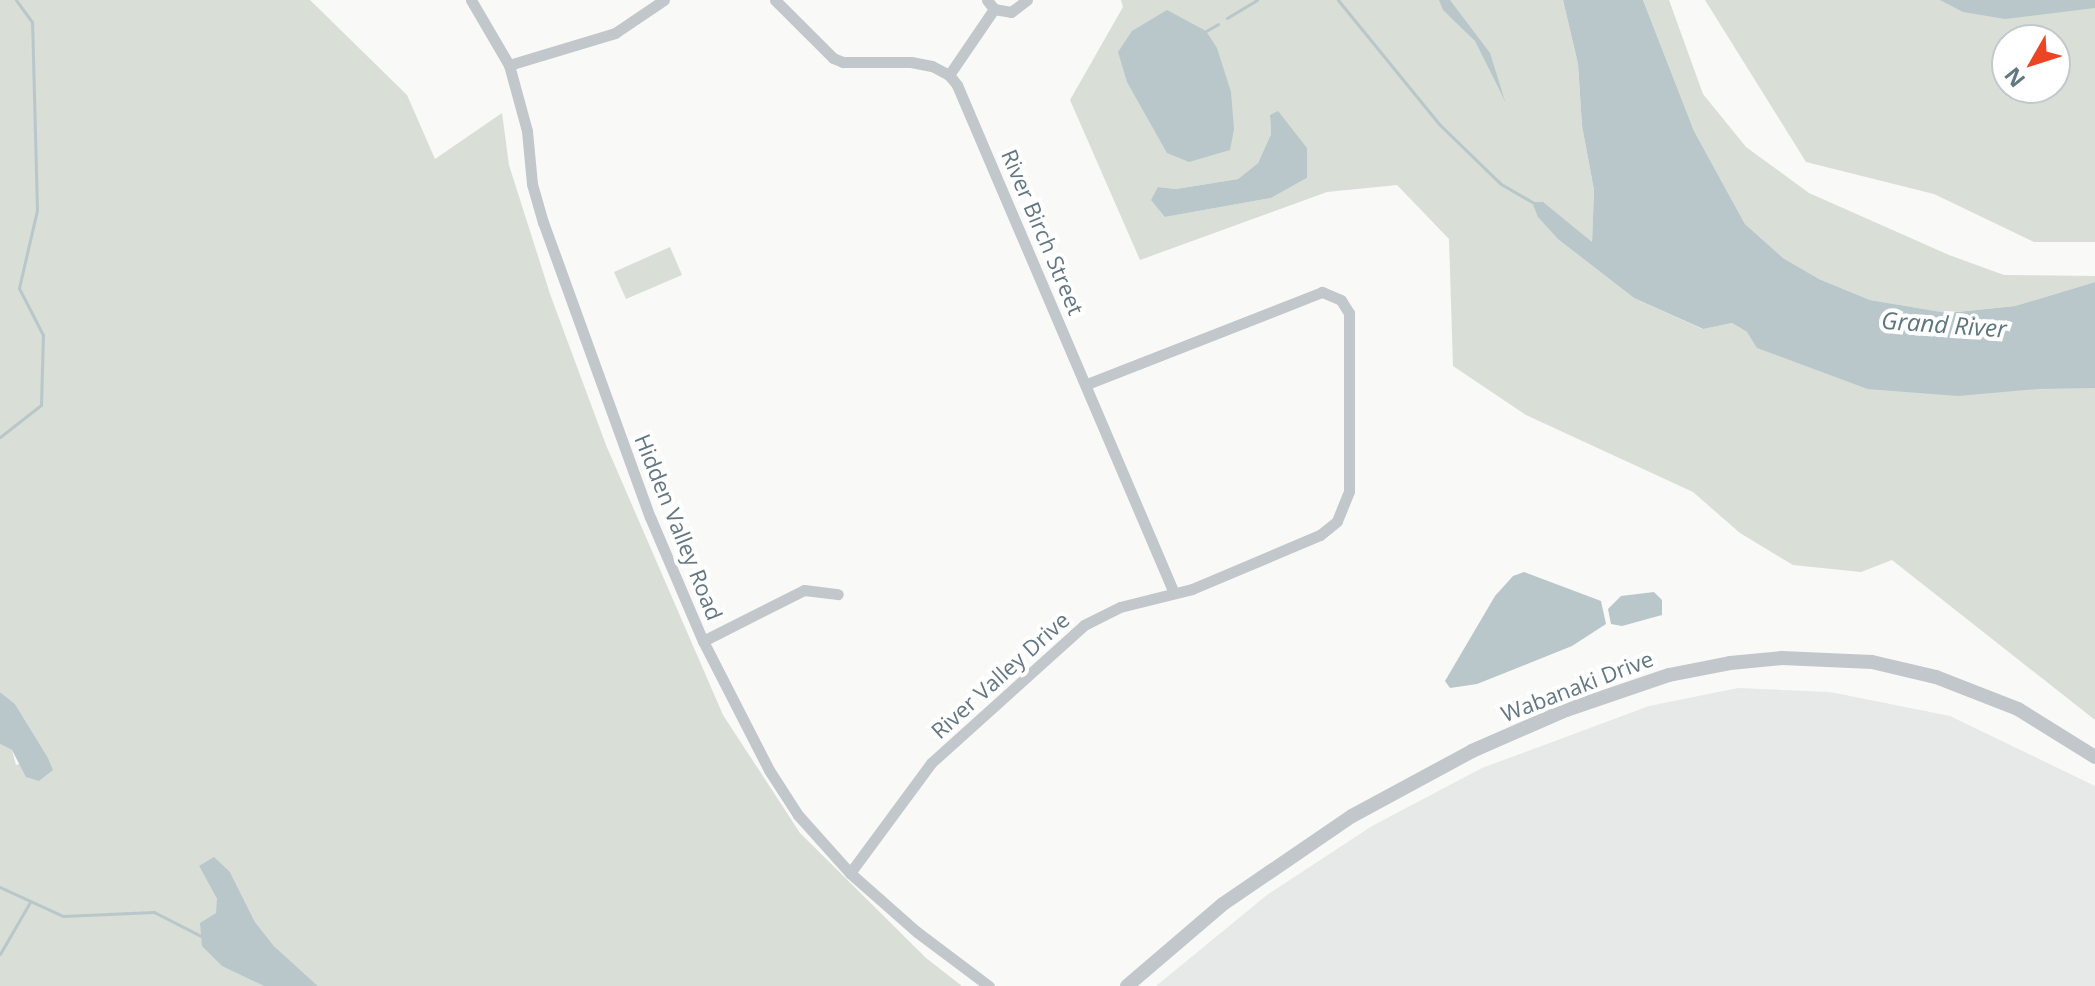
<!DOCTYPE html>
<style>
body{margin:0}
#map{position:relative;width:2095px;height:986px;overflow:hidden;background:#f9f9f7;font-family:"Open Sans",sans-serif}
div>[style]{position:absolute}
.built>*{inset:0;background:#e7e9e8}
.green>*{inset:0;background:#d9ded6}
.water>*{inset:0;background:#b9c7cb}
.stream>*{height:3px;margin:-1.5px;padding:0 1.5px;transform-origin:1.5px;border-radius:1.5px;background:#b9c7cb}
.minor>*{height:11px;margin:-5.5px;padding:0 5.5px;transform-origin:5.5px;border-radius:5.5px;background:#c2c7cb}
.tertiary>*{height:14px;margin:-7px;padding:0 7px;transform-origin:7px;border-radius:7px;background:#c2c7cb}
span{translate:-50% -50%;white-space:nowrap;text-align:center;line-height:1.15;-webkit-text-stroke:8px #fff;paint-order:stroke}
.street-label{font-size:22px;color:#637783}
.water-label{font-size:24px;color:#5e767d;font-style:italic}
.north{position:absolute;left:1991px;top:24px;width:80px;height:80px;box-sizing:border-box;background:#fff;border:2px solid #c1c9cd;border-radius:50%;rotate:231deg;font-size:22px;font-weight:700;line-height:32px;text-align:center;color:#637783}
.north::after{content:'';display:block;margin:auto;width:28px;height:36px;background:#eb4525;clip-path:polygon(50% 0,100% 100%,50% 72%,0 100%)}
</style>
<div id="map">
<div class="built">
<div style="clip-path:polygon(1738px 688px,1830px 692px,1950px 716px,2095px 786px,2095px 986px,1156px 986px,1267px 895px,1372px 826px,1482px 768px,1649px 706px)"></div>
</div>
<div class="green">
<div style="clip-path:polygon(0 0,310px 0,407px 95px,435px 159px,502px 113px,509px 165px,550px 294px,606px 445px,723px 715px,800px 833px,926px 958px,962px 986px,318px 986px,274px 946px,255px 922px,230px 872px,199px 866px,217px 899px,217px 913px,252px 980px,264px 986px,0 986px,0 744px,12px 750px,16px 765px,47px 756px,15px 704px,0 692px)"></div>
<div style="clip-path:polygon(evenodd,1121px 0,1563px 0,1578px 64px,1582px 126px,1594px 190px,1592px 243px,1543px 203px,1559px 240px,1634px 298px,1702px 329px,1732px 323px,1747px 332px,1758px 348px,1867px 389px,2095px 388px,2095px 720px,1892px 560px,1861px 572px,1793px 565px,1740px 533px,1693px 492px,1526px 415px,1453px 366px,1449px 239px,1397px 185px,1327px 192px,1140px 260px,1070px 100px,1123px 7px,1121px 0,1270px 116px,1307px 178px,1271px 198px,1165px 217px,1158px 187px,1176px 189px,1238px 179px,1258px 163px,1271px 134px,1270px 116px)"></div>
<div style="clip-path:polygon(1643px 0,1669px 0,1703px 94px,1746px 147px,1809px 193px,1949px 255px,2004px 275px,2095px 276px,2095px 282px,2015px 306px,1946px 313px,1870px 300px,1819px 279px,1783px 258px,1745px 224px,1694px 131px)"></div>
<div style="clip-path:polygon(evenodd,1705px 0,2095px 0,2095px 242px,2034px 242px,1934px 194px,1806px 162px,1705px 0,2007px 40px,2055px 40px,2055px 88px,2007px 88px,2007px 40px)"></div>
<div style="clip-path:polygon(670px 247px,682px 275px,626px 299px,614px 272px)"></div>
</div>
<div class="water">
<div style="clip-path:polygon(1439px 0,1450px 0,1490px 53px,1505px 101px,1475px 41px,1443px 10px)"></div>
<div style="clip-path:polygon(1563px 0,1643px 0,1694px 131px,1745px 224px,1783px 258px,1819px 279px,1870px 300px,1947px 313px,2015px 306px,2095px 282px,2095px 388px,2038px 389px,1958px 396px,1867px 389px,1757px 348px,1747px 332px,1732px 323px,1703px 329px,1634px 298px,1559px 240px,1538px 217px,1532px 202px,1543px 202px,1592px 242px,1594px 190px,1582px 126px,1578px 64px)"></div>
<div style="clip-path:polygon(1940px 0,2095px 0,2095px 8px,2005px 19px,1963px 12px)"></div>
<div style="clip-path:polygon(1167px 10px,1206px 31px,1217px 48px,1231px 92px,1234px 129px,1230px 150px,1189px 162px,1167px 153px,1127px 82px,1118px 52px,1132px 31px)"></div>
<div style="clip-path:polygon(1278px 111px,1307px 148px,1307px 178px,1271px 198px,1165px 217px,1151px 200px,1158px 187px,1176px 189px,1238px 179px,1258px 163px,1271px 134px,1270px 115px)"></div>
<div style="clip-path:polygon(1524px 572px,1601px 601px,1606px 624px,1572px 646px,1477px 684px,1450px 688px,1445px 681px,1495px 596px,1513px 576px)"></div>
<div style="clip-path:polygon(1654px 592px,1662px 600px,1662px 615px,1622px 626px,1611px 624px,1608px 609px,1621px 596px)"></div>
<div style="clip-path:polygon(0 692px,15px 704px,47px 756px,53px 770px,39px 781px,26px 777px,12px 750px,0 744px)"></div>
<div style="clip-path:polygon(214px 857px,230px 872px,255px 922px,274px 946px,318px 986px,264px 986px,222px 966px,202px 946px,200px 923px,216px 913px,217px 899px,199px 866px)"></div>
</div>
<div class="stream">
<div style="left:1338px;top:0;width:160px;rotate:50.8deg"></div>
<div style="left:1439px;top:124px;width:86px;rotate:44.1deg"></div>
<div style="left:1501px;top:184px;width:36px;rotate:30deg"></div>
<div style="left:1227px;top:18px;width:35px;rotate:-31deg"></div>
<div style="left:1206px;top:31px;width:14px;rotate:-30deg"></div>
<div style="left:0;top:437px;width:52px;rotate:-38deg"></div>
<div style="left:41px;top:405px;width:70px;rotate:-88.4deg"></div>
<div style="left:43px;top:335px;width:53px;rotate:-117.1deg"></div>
<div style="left:19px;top:288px;width:80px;rotate:-77deg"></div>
<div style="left:37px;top:210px;width:188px;rotate:-91.5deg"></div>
<div style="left:32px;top:22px;width:27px;rotate:-126deg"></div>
<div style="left:0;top:887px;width:69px;rotate:24.7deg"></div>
<div style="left:63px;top:916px;width:91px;rotate:-2.5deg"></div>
<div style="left:154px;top:912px;width:53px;rotate:27.1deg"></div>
<div style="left:0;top:954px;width:60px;rotate:-60deg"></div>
</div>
<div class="minor">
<div style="left:471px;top:0;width:75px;rotate:59.7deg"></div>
<div style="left:509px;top:65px;width:68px;rotate:74.7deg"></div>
<div style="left:527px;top:131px;width:53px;rotate:84.6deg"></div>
<div style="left:532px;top:184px;width:40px;rotate:74deg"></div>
<div style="left:543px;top:222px;width:314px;rotate:70.1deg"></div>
<div style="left:650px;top:517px;width:135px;rotate:66.9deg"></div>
<div style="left:703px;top:641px;width:145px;rotate:62.9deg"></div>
<div style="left:769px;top:770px;width:54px;rotate:57.2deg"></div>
<div style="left:798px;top:815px;width:78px;rotate:48.1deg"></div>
<div style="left:850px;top:873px;width:89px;rotate:41.4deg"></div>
<div style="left:917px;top:932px;width:90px;rotate:36.9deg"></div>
<div style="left:775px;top:0;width:82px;rotate:45deg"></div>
<div style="left:833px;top:58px;width:11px;rotate:22deg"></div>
<div style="left:843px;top:62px;width:68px"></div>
<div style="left:911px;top:62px;width:21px;rotate:11deg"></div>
<div style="left:932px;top:66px;width:19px;rotate:28deg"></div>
<div style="left:949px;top:75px;width:13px;rotate:51deg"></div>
<div style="left:957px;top:85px;width:552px;rotate:66.87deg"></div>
<div style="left:987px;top:0;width:11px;rotate:52deg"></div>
<div style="left:994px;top:9px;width:17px;rotate:10deg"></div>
<div style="left:1011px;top:12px;width:20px;rotate:-37deg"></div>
<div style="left:509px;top:65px;width:111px;rotate:-16.8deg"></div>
<div style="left:615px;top:33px;width:59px;rotate:-34deg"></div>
<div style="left:949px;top:75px;width:80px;rotate:-55.7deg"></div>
<div style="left:703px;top:641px;width:113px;rotate:-26.8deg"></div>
<div style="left:804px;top:590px;width:34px;rotate:7deg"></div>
<div style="left:850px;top:873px;width:137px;rotate:-53.6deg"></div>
<div style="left:931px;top:763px;width:206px;rotate:-42deg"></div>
<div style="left:1084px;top:625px;width:40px;rotate:-26.6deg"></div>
<div style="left:1120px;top:607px;width:74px;rotate:-14deg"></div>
<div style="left:1192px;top:589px;width:139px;rotate:-22.9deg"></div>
<div style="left:1320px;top:535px;width:22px;rotate:-39deg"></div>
<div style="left:1337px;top:521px;width:32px;rotate:-68deg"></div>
<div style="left:1349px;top:491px;width:178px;rotate:-90deg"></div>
<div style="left:1349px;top:313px;width:15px;rotate:-122deg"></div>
<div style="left:1341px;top:300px;width:21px;rotate:-157deg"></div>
<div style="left:1322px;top:292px;width:252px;rotate:158.6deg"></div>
</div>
<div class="tertiary">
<div style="left:1127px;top:986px;width:126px;rotate:-40.5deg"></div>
<div style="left:1223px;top:904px;width:156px;rotate:-34.3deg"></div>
<div style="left:1352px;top:816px;width:136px;rotate:-28.4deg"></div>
<div style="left:1472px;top:751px;width:103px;rotate:-23.6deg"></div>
<div style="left:1566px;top:710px;width:109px;rotate:-18.8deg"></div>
<div style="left:1669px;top:675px;width:62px;rotate:-11.1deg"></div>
<div style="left:1730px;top:663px;width:52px;rotate:-5.5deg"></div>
<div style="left:1782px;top:658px;width:90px;rotate:2.5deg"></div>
<div style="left:1872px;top:662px;width:66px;rotate:13.2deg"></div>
<div style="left:1936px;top:677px;width:88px;rotate:21.3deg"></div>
<div style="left:2018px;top:709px;width:91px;rotate:31.9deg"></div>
</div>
<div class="street-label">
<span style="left:1043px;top:232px;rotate:67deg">River Birch Street</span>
<span style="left:679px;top:527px;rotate:68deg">Hidden Valley Road</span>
<span style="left:1000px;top:675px;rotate:-42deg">River Valley Drive</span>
<span style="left:1577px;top:686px;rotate:-21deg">Wabanaki Drive</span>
</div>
<div class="water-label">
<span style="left:1944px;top:324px;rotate:4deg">Grand River</span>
</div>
<div class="north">N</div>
</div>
